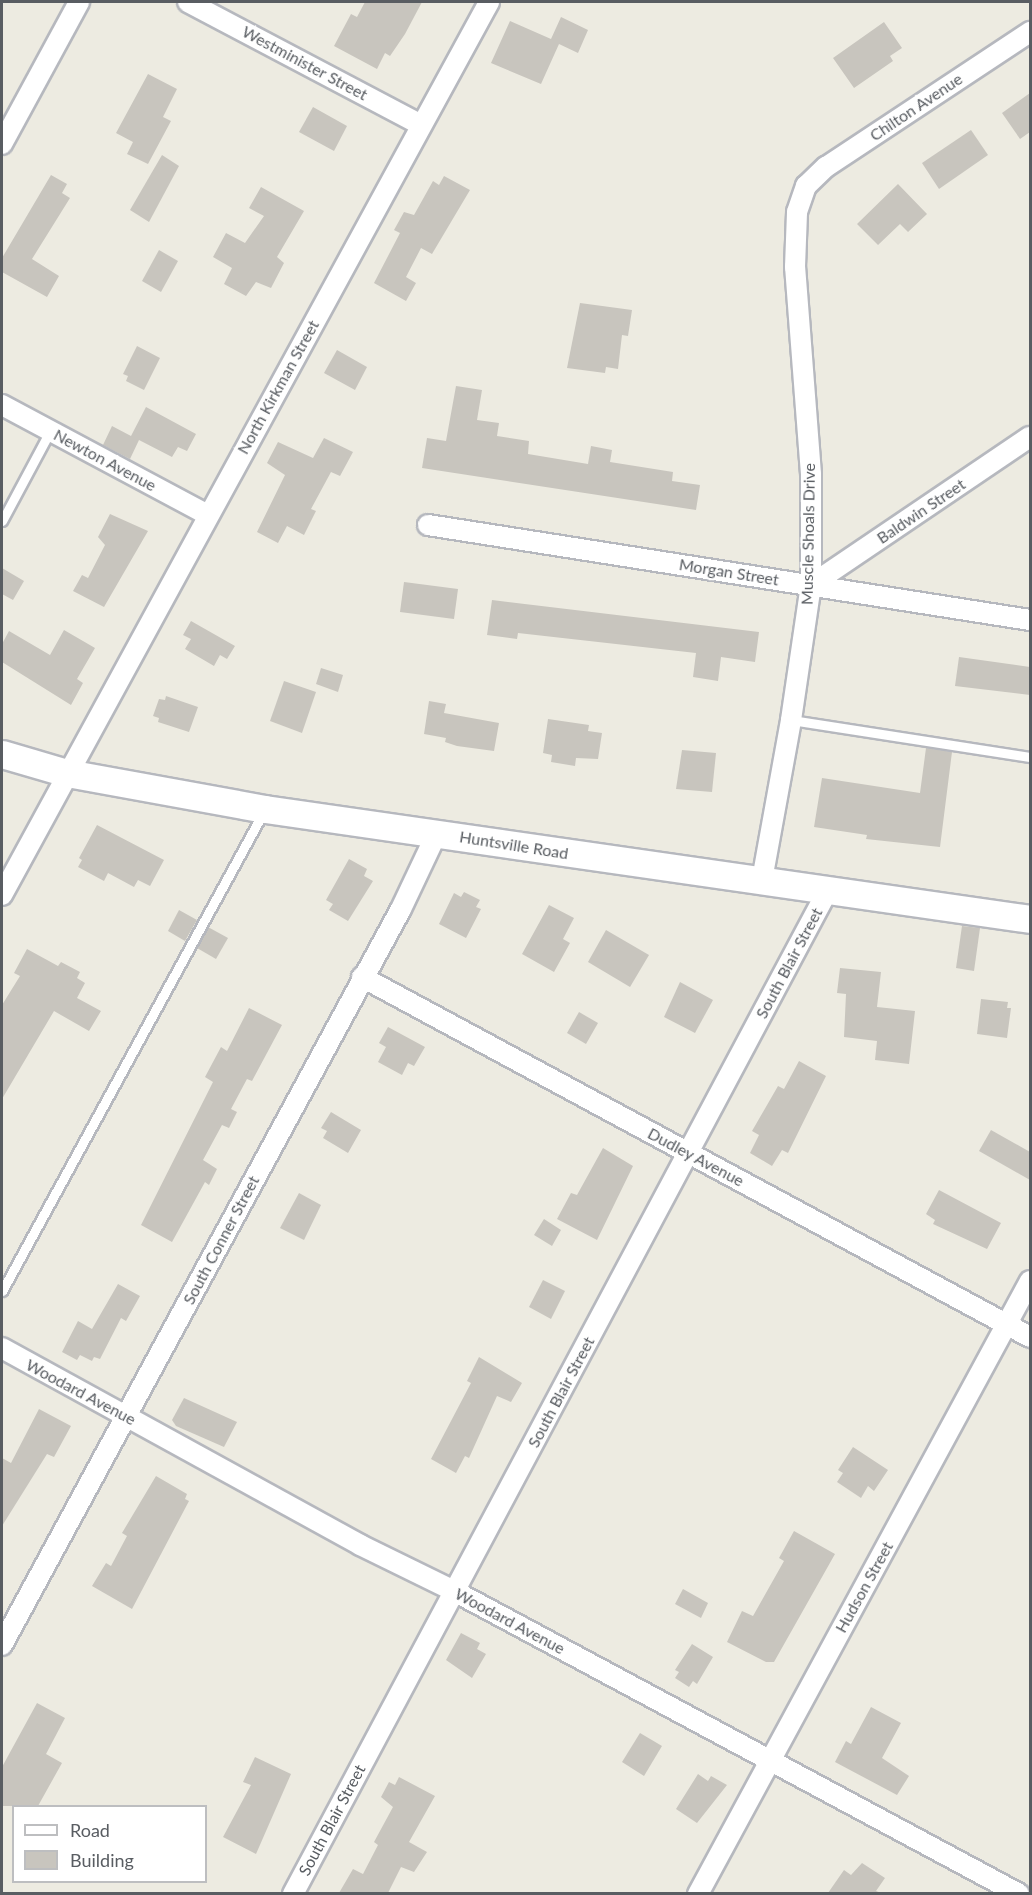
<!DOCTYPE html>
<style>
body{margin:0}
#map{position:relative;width:1032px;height:1895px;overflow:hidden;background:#edebe1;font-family:Lato,sans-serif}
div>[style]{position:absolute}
.building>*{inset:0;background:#c8c5be}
.roads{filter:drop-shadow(2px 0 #b6b8be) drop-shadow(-2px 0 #b6b8be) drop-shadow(0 2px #b6b8be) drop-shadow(0 -2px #b6b8be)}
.service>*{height:9px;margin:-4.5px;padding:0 4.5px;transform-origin:4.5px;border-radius:4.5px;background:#fff}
.minor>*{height:20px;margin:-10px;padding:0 10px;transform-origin:10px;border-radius:10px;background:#fff}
.secondary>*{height:27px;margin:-13.5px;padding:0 13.5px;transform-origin:13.5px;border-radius:13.5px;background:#fff}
span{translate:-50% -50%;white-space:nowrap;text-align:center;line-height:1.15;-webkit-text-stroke:4.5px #fff;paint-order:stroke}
.street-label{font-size:16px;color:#595d62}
.frame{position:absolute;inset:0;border:3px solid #595d62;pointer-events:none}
.legend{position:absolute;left:12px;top:1805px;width:195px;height:78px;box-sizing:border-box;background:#fff;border:2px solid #bdbec0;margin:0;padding:8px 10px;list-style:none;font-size:18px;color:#595d62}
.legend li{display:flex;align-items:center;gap:12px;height:30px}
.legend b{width:30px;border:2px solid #bdbec0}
</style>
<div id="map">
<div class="building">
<div style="clip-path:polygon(365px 2px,422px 2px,405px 34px,390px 56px,385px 53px,377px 69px,334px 46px,351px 14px,357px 17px)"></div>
<div style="clip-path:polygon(561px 17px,588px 30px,578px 53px,559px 44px,541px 84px,491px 63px,510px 21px,551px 39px)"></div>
<div style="clip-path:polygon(884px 22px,902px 48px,890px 56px,893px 61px,854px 88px,833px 58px)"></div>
<div style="clip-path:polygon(148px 74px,177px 89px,163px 117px,171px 121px,148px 164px,127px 154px,133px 142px,116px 133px)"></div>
<div style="clip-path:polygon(1030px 93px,1030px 132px,1020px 139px,1002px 113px)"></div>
<div style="clip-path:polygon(313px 107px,347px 126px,334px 151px,299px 132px)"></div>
<div style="clip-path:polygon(971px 130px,988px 155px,939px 189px,922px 163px)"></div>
<div style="clip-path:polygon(162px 155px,179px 166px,149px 222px,130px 210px)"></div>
<div style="clip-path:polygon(51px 175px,67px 184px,62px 193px,70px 198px,32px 259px,59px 276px,47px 297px,2px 272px,2px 258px)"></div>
<div style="clip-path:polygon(444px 176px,470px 190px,432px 254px,421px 248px,406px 277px,416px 283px,406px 301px,374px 283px,400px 233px,394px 230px,404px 212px,414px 215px,433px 181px,439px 185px)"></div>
<div style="clip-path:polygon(898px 184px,927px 214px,908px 232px,900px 224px,878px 245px,857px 224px)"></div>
<div style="clip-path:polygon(261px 187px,304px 211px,277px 257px,284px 263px,271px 288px,256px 282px,246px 296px,224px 284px,232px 268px,213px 257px,226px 233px,245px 243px,264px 216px,249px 208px)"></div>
<div style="clip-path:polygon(159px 250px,178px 261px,161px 292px,142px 281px)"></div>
<div style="clip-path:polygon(580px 303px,632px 310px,628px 336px,622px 335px,618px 369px,606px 367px,605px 373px,567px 368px)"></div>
<div style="clip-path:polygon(137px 346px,160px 358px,144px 390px,126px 381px,128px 376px,123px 374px)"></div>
<div style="clip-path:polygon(337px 350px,367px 367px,355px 390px,324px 373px)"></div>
<div style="clip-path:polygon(456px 386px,482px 390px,477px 420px,499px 423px,497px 436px,529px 441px,528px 454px,588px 464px,591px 446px,612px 450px,610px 462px,673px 472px,672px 481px,700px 485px,696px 510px,422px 468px,427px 438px,446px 441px)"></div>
<div style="clip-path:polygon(146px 407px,196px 434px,187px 451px,178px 447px,172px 457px,139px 440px,130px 459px,103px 445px,112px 426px,131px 436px)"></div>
<div style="clip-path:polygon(324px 438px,353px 452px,340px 476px,331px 472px,311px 509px,316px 511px,304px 535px,287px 526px,278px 543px,257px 532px,285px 475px,267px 463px,278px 442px,313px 458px)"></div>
<div style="clip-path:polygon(110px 514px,148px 531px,104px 607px,73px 591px,82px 575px,88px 578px,105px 545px,98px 537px)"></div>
<div style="clip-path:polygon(2px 568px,24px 581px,13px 600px,2px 594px)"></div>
<div style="clip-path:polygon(404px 582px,458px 589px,454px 619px,400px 612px)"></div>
<div style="clip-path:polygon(492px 600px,759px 632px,755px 662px,721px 657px,718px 681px,693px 677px,696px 653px,518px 633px,517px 639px,487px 635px)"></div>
<div style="clip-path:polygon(191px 621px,235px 646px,227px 659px,220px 655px,214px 666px,185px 649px,191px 639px,183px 635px)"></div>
<div style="clip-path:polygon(64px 630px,95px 648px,77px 679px,83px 683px,71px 705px,2px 662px,2px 644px,9px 631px,50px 655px)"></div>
<div style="clip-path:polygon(959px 657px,1030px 667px,1030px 695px,955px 686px)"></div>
<div style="clip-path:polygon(321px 668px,343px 675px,338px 692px,316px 684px)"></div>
<div style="clip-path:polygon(284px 681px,316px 692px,302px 733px,270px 721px)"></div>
<div style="clip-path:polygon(166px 696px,198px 707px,189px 732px,158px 722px,159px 718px,153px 716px,159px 699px,165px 700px)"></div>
<div style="clip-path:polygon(429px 701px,446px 704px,444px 713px,499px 723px,494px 751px,457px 746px,445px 742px,446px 738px,424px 734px)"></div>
<div style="clip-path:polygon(548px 719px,589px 725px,588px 731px,602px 733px,598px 759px,576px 758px,575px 766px,551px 762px,552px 755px,543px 753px)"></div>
<div style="clip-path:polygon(926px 748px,952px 752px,940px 847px,866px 839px,867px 835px,814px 827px,822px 778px,920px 793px)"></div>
<div style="clip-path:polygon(682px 750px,716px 753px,712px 792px,676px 789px)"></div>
<div style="clip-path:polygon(97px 825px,164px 860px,150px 886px,138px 880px,134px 887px,108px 873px,104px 881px,78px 867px,82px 860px,79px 858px)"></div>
<div style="clip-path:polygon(349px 859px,367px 869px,364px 876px,373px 881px,348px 921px,329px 910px,333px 904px,326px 900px)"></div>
<div style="clip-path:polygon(464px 892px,480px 900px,476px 907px,481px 909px,466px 938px,439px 924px,454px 893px,461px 897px)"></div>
<div style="clip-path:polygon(549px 905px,574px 918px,563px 939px,570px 943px,554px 972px,522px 954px)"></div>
<div style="clip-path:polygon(179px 910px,197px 920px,185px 941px,168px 931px)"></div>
<div style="clip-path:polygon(962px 926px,980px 928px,974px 971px,956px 968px)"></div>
<div style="clip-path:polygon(208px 927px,228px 938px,216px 959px,197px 948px)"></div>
<div style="clip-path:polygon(606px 930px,649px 955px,630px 987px,588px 962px)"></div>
<div style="clip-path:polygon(27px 949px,58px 966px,61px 962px,80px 972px,77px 978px,85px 983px,77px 998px,101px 1011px,89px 1031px,54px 1011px,2px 1099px,2px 1005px,20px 976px,14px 973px)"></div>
<div style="clip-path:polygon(840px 968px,881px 972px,877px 1007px,915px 1011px,909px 1064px,875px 1060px,877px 1041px,844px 1037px,846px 994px,837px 993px)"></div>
<div style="clip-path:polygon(680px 982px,713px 1000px,695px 1033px,664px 1017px)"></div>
<div style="clip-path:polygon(981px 999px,1008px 1002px,1007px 1008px,1011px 1008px,1007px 1038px,977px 1034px)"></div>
<div style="clip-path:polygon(249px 1008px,282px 1025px,252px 1081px,247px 1079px,231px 1109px,237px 1112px,229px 1128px,222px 1125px,203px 1160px,217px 1169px,209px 1185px,205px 1182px,172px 1242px,141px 1225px,213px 1082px,205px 1077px,221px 1047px,227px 1051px)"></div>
<div style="clip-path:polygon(579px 1012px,598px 1023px,586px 1044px,567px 1033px)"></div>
<div style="clip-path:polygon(388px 1027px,425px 1047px,414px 1066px,408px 1063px,402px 1075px,378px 1062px,386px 1047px,379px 1043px)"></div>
<div style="clip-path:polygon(799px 1061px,826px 1076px,788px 1153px,782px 1150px,772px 1166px,750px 1153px,759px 1135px,752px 1131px,778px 1086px,784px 1089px)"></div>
<div style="clip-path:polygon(331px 1112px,361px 1130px,348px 1153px,323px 1138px,327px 1131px,321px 1128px)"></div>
<div style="clip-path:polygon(991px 1130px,1030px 1152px,1030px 1180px,979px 1151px)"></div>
<div style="clip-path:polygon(603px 1148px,633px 1166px,597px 1240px,557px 1219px,571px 1193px,577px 1195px)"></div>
<div style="clip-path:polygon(939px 1190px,1001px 1223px,987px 1249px,933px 1224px,935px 1220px,926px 1214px)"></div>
<div style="clip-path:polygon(299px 1193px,321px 1205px,304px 1240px,280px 1228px)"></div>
<div style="clip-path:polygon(544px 1219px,561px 1230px,552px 1246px,534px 1235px)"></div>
<div style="clip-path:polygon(543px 1280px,565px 1291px,551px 1319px,529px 1307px)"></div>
<div style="clip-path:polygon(118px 1284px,140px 1296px,126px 1321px,121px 1318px,100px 1359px,94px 1357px,92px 1361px,80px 1355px,77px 1360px,62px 1352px,78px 1321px,92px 1329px)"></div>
<div style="clip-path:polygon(479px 1357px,522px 1383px,511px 1402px,497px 1396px,469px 1458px,465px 1456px,456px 1473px,431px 1459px,471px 1383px,467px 1381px)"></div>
<div style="clip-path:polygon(184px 1398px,237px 1422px,224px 1447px,176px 1426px,172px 1420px)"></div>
<div style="clip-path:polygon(39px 1409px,71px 1426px,54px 1457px,47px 1454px,2px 1526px,2px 1458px,11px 1463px)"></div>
<div style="clip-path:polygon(853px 1447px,888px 1470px,874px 1491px,868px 1486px,861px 1498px,837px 1482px,843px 1473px,838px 1470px)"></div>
<div style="clip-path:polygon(156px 1476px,187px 1494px,185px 1499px,189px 1501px,132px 1609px,92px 1586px,106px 1563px,111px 1566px,127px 1536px,122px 1533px)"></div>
<div style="clip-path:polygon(794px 1531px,835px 1554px,774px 1662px,766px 1662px,727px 1642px,742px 1611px,753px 1616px,784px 1561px,779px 1558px)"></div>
<div style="clip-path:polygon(683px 1589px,708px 1603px,701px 1618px,675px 1604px)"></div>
<div style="clip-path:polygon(461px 1633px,480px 1643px,477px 1649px,486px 1654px,472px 1678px,446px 1660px)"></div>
<div style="clip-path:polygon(692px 1644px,713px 1657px,697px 1684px,693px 1681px,689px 1687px,675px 1678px,679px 1672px,675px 1670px)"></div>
<div style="clip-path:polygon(37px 1703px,65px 1718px,46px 1754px,62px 1763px,38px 1806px,2px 1806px,2px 1767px)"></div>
<div style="clip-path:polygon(871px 1707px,901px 1723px,882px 1758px,909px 1776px,897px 1795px,835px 1762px,846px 1741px,851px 1744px)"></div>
<div style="clip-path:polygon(640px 1733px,662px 1746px,644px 1776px,622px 1762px)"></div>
<div style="clip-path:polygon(255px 1757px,291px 1774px,256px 1854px,223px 1837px,251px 1785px,243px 1782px)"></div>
<div style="clip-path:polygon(698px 1774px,708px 1781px,711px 1776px,727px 1785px,697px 1823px,676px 1809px)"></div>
<div style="clip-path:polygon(399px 1777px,435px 1796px,409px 1842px,427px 1852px,414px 1872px,401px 1867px,388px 1893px,339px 1893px,353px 1869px,363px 1874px,378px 1845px,374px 1842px,393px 1807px,381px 1797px,389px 1782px,395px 1785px)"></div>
<div style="clip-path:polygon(862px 1863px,885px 1878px,876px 1891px,881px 1893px,828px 1893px,844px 1870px,851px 1875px)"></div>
</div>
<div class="roads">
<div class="service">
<div style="left:2px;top:521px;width:102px;rotate:-61.9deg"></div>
<div style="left:791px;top:720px;width:242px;rotate:8.8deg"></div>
<div style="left:2px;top:1291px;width:547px;rotate:-61.37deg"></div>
</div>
<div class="minor">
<div style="left:188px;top:2px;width:263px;rotate:27.8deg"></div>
<div style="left:2px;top:144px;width:162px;rotate:-61.5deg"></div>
<div style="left:2px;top:405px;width:234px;rotate:28.1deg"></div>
<div style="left:428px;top:525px;width:609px;rotate:8.97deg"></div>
<div style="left:811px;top:585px;width:264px;rotate:-34.1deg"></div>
<div style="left:762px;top:880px;width:163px;rotate:-79.7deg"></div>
<div style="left:791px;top:720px;width:136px;rotate:-81.6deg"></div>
<div style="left:811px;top:585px;width:111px;rotate:-90deg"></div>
<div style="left:811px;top:474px;width:208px;rotate:-94.4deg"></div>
<div style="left:795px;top:267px;width:55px;rotate:-87.9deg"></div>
<div style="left:797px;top:212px;width:28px;rotate:-71deg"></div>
<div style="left:806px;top:186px;width:28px;rotate:-44deg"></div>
<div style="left:826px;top:167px;width:245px;rotate:-33.5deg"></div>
<div style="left:2px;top:895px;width:1017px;rotate:-61.39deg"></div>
<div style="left:362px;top:977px;width:759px;rotate:28.32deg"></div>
<div style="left:2px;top:1348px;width:409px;rotate:28.8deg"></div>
<div style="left:360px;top:1545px;width:105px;rotate:26.1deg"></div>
<div style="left:454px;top:1591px;width:641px;rotate:28.2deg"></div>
<div style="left:2px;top:1645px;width:837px;rotate:-61.54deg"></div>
<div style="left:401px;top:909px;width:84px;rotate:-64.7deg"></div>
<div style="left:293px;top:1894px;width:1138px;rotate:-61.95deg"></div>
<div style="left:698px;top:1894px;width:697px;rotate:-61.56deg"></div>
</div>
<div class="secondary">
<div style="left:2px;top:754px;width:68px;rotate:16.3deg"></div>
<div style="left:67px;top:773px;width:201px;rotate:10.3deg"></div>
<div style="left:265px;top:809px;width:773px;rotate:8.18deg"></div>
</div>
</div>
<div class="street-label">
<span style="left:305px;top:63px;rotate:28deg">Westminister Street</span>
<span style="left:916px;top:107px;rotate:-34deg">Chilton Avenue</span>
<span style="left:278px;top:387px;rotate:-61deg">North Kirkman Street</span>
<span style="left:105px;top:460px;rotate:28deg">Newton Avenue</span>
<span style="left:921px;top:511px;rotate:-34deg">Baldwin Street</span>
<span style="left:808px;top:534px;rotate:-89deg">Muscle Shoals Drive</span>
<span style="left:729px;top:572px;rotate:9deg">Morgan Street</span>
<span style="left:514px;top:845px;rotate:9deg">Huntsville Road</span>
<span style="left:789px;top:963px;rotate:-62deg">South Blair Street</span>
<span style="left:696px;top:1157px;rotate:28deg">Dudley Avenue</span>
<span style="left:221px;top:1240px;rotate:-62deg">South Conner Street</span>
<span style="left:81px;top:1392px;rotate:28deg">Woodard Avenue</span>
<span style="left:561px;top:1392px;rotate:-62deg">South Blair Street</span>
<span style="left:864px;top:1587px;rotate:-61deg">Hudson Street</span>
<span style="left:510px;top:1621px;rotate:28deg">Woodard Avenue</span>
<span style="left:332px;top:1820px;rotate:-62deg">South Blair Street</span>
</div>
<div class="frame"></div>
<ul class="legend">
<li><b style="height:8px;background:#fff"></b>Road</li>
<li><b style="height:16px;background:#c8c5be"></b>Building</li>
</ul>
</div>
